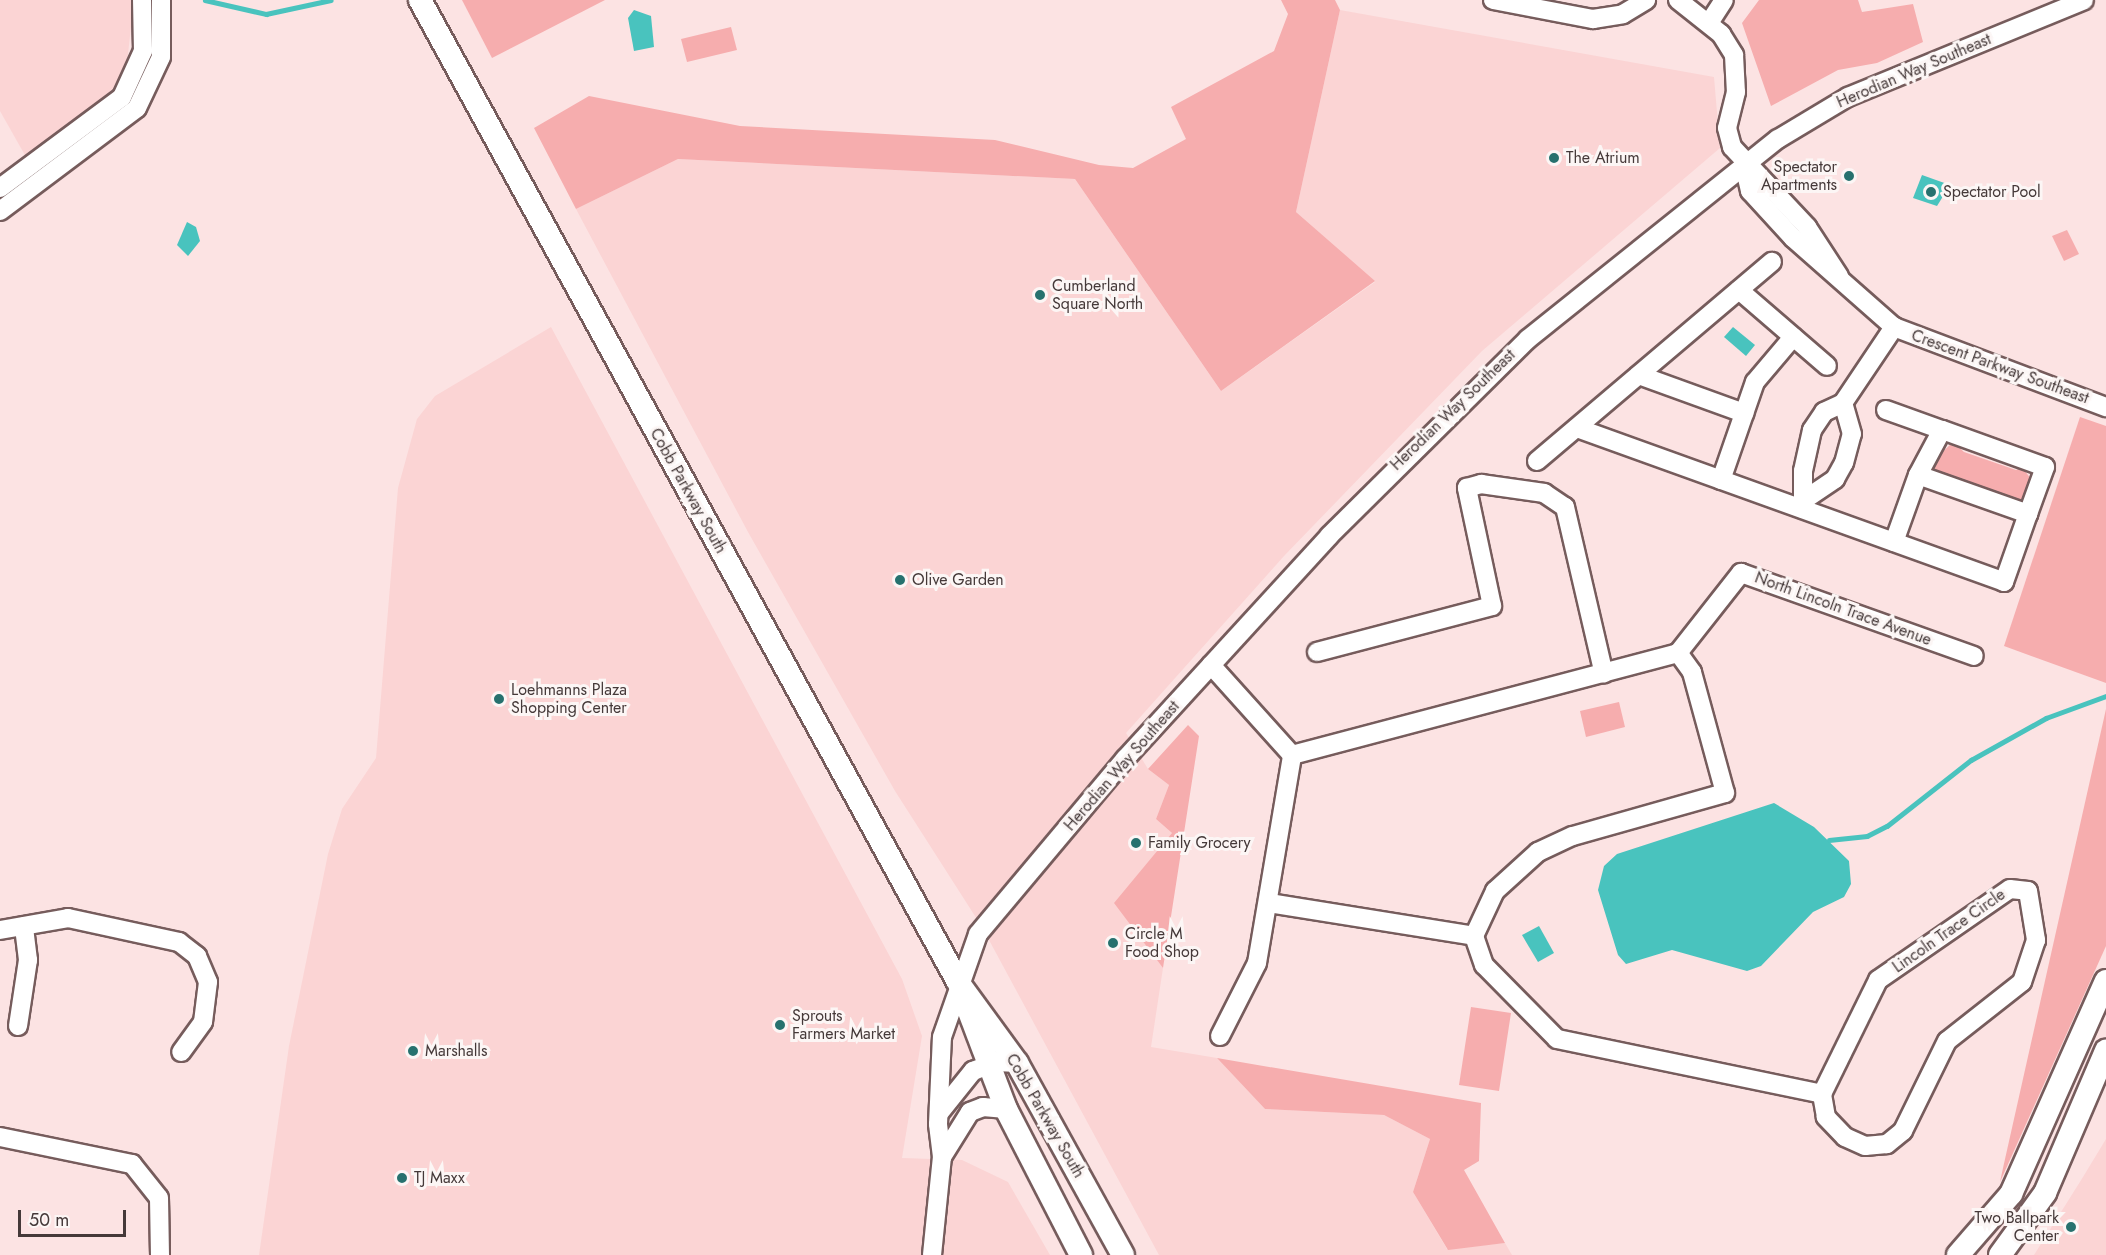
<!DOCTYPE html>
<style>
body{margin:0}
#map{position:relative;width:2106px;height:1255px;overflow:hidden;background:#fce3e3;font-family:Jost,sans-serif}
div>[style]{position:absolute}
.built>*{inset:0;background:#fbd4d4}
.green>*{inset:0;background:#f6adae}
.water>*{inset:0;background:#49c3be}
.stream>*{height:4.5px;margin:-2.25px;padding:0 2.25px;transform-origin:2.25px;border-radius:2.25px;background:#49c3be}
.roads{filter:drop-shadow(2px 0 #765c5c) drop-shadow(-2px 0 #765c5c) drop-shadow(0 2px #765c5c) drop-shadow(0 -2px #765c5c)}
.minor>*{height:18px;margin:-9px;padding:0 9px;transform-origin:9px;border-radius:9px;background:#fff}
.major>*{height:22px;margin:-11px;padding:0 11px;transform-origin:11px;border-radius:11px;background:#fff}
.dots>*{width:16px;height:16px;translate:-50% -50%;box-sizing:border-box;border:3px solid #fcf6f5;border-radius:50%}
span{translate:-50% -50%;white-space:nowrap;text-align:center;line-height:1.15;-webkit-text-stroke:6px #fcf6f5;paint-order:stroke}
.street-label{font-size:16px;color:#453939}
.poi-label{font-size:16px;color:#453939}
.left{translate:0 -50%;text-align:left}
.right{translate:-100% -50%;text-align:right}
.scale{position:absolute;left:18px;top:1210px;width:108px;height:27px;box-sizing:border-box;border:3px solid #453939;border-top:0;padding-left:8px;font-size:18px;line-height:21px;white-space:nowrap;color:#453939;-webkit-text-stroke:4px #fcf6f5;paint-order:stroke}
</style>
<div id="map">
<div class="built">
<div style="clip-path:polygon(0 0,134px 0,126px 72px,110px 94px,26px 157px,0 111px)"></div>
<div style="clip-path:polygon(1340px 10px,1714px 77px,1720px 148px,1482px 351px,1284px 556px,1126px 733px,1148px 769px,1169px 785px,1156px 819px,1172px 833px,1115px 903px,1163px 968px,1151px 1047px,1217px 1058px,1265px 1109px,1384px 1115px,1430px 1139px,1413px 1192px,1447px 1249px,1505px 1243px,1512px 1255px,1159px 1255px,982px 927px,895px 791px,748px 532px,576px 209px,678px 159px,1075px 179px,1221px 391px,1375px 282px,1296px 212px)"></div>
<div style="clip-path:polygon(551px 327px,902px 979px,922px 1036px,902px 1158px,962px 1160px,1008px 1182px,1050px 1255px,259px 1255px,289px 1046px,328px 854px,342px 809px,376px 758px,398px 488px,417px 419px,435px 396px)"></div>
<div style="clip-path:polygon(2106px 1139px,2106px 1255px,2034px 1255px,2083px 1177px)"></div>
</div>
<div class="green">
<div style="clip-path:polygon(462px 0,605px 0,492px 58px)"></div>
<div style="clip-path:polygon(1281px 0,1335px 0,1340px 10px,1296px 212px,1375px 281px,1221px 391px,1075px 179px,678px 159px,576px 209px,534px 128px,589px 96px,740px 126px,995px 140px,1099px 165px,1133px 168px,1186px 139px,1171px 107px,1274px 51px,1288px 14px)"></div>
<div style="clip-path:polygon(1759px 0,1858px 0,1862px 12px,1913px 4px,1923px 42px,1877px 63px,1838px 70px,1771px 106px,1742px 23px)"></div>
<div style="clip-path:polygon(731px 27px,737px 50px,687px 62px,681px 39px)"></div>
<div style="clip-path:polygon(2067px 230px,2079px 254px,2064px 261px,2052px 236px)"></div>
<div style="clip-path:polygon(2080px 417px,2106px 426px,2106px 683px,2004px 646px)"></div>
<div style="clip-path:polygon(1953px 442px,1964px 452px,2016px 470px,2022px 467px,2031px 479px,2024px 501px,1932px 471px,1932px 462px)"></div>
<div style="clip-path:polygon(1619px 702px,1625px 727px,1586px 737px,1580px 711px)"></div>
<div style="clip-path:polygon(2106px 709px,2106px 946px,2000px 1182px,2003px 1168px)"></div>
<div style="clip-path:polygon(1188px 725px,1199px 736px,1163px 968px,1114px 903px,1172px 833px,1156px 819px,1169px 785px,1148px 769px)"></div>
<div style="clip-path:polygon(1471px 1007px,1511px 1013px,1499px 1091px,1459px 1085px)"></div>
<div style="clip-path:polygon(1217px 1058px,1481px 1103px,1479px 1161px,1464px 1170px,1505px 1243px,1448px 1250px,1413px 1192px,1430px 1139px,1384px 1115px,1265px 1109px)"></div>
</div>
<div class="water">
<div style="clip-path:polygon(634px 10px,651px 16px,654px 47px,634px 51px,628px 18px)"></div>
<div style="clip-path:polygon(1922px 175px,1950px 185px,1937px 206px,1913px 198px)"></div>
<div style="clip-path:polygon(187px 222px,196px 227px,200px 241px,188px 256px,177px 245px)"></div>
<div style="clip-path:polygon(1733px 327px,1755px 345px,1746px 356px,1724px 337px)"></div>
<div style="clip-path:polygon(1774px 803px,1814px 827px,1849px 861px,1851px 884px,1844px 897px,1813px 912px,1761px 966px,1747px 971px,1672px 950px,1626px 964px,1618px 955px,1598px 890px,1604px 866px,1617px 854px)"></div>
<div style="clip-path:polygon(1539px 926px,1554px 953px,1538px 962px,1522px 935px)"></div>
</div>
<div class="stream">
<div style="left:205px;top:0;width:63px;rotate:12.9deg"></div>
<div style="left:266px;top:14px;width:66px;rotate:-12.2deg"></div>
<div style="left:1829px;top:840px;width:38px;rotate:-6deg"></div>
<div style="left:1867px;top:836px;width:22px;rotate:-27deg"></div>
<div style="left:1887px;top:826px;width:107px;rotate:-38.2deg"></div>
<div style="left:1971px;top:760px;width:86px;rotate:-29.2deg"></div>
<div style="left:2046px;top:718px;width:64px;rotate:-20.1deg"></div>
</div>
<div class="roads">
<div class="minor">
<div style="left:1493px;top:0;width:102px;rotate:10.8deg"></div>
<div style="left:1593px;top:19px;width:30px;rotate:-9deg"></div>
<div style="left:1623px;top:14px;width:27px;rotate:-31deg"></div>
<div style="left:1678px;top:0;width:55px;rotate:38.3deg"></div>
<div style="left:1721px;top:34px;width:25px;rotate:58deg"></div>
<div style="left:1734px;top:55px;width:37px;rotate:87deg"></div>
<div style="left:1736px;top:92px;width:37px;rotate:104deg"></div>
<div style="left:1727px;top:128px;width:20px;rotate:75deg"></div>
<div style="left:1732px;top:147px;width:110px;rotate:46.8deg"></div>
<div style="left:1807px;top:227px;width:59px;rotate:56.9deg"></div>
<div style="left:1709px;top:23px;width:27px;rotate:-57deg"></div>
<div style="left:1744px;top:165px;width:27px;rotate:77deg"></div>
<div style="left:1750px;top:191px;width:64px;rotate:47.5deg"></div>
<div style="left:1793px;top:238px;width:135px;rotate:41.4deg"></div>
<div style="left:1894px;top:327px;width:227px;rotate:20.7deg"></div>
<div style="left:0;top:188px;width:152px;rotate:-36.7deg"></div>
<div style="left:122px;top:97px;width:51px;rotate:-65.5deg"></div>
<div style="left:143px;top:51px;width:51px;rotate:-91.1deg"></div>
<div style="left:0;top:211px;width:171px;rotate:-36.9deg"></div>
<div style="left:137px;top:108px;width:56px;rotate:-64.8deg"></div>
<div style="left:161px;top:57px;width:57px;rotate:-90deg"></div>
<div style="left:1739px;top:290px;width:116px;rotate:40.8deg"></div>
<div style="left:1639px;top:375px;width:112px;rotate:19.9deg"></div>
<div style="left:1843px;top:403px;width:92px;rotate:-56.1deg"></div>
<div style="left:1886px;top:410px;width:59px;rotate:19.7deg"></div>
<div style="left:1942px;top:430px;width:51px;rotate:118.1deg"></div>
<div style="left:1918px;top:475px;width:117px;rotate:19.5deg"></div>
<div style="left:2028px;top:514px;width:50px;rotate:-70.1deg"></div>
<div style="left:2045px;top:467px;width:109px;rotate:-160.2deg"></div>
<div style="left:1577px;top:428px;width:454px;rotate:19.8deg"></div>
<div style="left:2004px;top:582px;width:72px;rotate:-70.6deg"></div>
<div style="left:1537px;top:461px;width:308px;rotate:-40.3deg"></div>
<div style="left:1721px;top:480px;width:104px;rotate:-70.9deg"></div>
<div style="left:1755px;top:382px;width:59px;rotate:-49.8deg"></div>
<div style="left:1807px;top:498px;width:34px;rotate:-34deg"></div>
<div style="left:1835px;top:479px;width:18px;rotate:-61deg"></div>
<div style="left:1844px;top:463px;width:30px;rotate:-75deg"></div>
<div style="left:1852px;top:434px;width:32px;rotate:-106deg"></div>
<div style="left:1803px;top:509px;width:38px;rotate:-90deg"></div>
<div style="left:1803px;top:471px;width:42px;rotate:-77.6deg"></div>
<div style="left:1812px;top:430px;width:22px;rotate:-56deg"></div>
<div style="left:1824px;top:412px;width:21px;rotate:-25deg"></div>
<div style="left:1894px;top:542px;width:71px;rotate:-70.3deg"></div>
<div style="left:1317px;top:652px;width:181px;rotate:-14.7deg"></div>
<div style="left:1492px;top:606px;width:121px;rotate:-102deg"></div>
<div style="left:1467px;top:488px;width:15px;rotate:-16deg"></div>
<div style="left:1481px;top:484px;width:64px;rotate:8.1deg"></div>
<div style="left:1544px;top:493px;width:25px;rotate:34deg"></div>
<div style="left:1565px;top:507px;width:171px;rotate:76.9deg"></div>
<div style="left:1211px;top:665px;width:121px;rotate:48deg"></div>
<div style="left:1292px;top:755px;width:399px;rotate:-14.8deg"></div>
<div style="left:1678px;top:653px;width:102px;rotate:-51.8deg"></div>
<div style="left:1741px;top:573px;width:247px;rotate:19.6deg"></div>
<div style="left:1269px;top:903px;width:208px;rotate:9.1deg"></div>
<div style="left:0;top:930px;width:69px;rotate:-10deg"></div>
<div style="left:68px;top:918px;width:114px;rotate:12.2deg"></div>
<div style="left:179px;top:942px;width:23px;rotate:38deg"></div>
<div style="left:197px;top:956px;width:28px;rotate:67deg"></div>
<div style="left:208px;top:982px;width:40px;rotate:97.1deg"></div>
<div style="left:203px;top:1022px;width:37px;rotate:126deg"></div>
<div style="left:1474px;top:936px;width:31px;rotate:71deg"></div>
<div style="left:1484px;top:965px;width:104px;rotate:45.4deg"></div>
<div style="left:1557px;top:1039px;width:271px;rotate:11.7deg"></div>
<div style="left:1822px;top:1094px;width:127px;rotate:-63.8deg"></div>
<div style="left:1878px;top:980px;width:160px;rotate:-34.6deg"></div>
<div style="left:2010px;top:889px;width:18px;rotate:6deg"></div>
<div style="left:2028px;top:891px;width:50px;rotate:80.7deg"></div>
<div style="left:2036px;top:940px;width:44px;rotate:108.4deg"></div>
<div style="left:2022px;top:982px;width:95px;rotate:141.8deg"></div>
<div style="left:1947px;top:1041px;width:100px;rotate:116.1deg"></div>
<div style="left:1903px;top:1131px;width:21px;rotate:141deg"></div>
<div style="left:1887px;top:1144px;width:22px;rotate:175deg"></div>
<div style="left:1865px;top:1146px;width:22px;rotate:-156deg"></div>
<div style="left:1845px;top:1137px;width:28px;rotate:-134deg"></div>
<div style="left:1826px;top:1117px;width:23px;rotate:-100deg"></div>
<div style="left:1474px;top:936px;width:50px;rotate:-65deg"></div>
<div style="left:1495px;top:891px;width:58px;rotate:-42.2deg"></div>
<div style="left:1538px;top:852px;width:38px;rotate:-25deg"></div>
<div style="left:1573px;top:836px;width:158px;rotate:-15.8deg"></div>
<div style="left:1725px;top:793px;width:125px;rotate:-105.3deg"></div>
<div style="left:1692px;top:672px;width:24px;rotate:-126deg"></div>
<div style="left:18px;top:1026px;width:67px;rotate:-81.4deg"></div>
<div style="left:28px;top:960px;width:34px;rotate:-97deg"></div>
<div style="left:1220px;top:1036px;width:82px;rotate:-63.1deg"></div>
<div style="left:1257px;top:963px;width:211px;rotate:-80.4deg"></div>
<div style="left:940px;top:1112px;width:53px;rotate:-51.2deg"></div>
<div style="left:973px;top:1071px;width:26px;rotate:-21deg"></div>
<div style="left:997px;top:1062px;width:20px;rotate:3deg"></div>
<div style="left:0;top:1137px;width:135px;rotate:11.6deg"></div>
<div style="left:132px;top:1164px;width:43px;rotate:51.5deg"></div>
<div style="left:159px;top:1198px;width:57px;rotate:89deg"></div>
<div style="left:942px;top:1157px;width:53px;rotate:-58.1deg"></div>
<div style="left:970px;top:1112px;width:14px;rotate:-21deg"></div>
<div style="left:983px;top:1107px;width:23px;rotate:5deg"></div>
<div style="left:932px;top:1255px;width:99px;rotate:-84.2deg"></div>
<div style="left:942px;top:1157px;width:33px;rotate:-97deg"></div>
<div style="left:938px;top:1124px;width:87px;rotate:-87.4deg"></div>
<div style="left:942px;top:1037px;width:109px;rotate:-70.7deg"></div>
<div style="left:978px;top:934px;width:229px;rotate:-50deg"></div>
<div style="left:1125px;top:759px;width:302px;rotate:-47.5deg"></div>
<div style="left:1329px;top:536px;width:280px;rotate:-44.7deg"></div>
<div style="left:1528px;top:339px;width:320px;rotate:-38.7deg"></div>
<div style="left:1778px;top:139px;width:82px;rotate:-31deg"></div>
<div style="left:1848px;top:97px;width:255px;rotate:-22.3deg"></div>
</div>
<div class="major">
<div style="left:420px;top:0;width:1120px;rotate:61.28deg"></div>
<div style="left:958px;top:982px;width:100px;rotate:53.9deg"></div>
<div style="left:1017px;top:1063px;width:219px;rotate:61.1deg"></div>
<div style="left:968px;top:1009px;width:107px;rotate:69.2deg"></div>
<div style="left:1006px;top:1109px;width:164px;rotate:62.8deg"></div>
<div style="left:1958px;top:1255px;width:81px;rotate:-49deg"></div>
<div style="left:2011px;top:1194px;width:233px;rotate:-66deg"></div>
<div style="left:2000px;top:1255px;width:77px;rotate:-54deg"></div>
<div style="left:2045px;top:1193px;width:155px;rotate:-66.8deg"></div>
</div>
</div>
<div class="dots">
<div style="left:1554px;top:158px;background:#27716e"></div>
<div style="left:1849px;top:176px;background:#27716e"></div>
<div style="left:1931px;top:192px;background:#27716e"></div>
<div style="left:1040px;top:295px;background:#27716e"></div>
<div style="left:900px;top:580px;background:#27716e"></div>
<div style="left:499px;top:699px;background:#27716e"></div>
<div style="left:1136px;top:843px;background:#27716e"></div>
<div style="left:1113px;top:943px;background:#27716e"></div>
<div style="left:780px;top:1025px;background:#27716e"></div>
<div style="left:413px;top:1051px;background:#27716e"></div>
<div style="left:402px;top:1178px;background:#27716e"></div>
<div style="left:2071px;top:1227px;background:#27716e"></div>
</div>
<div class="street-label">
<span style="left:1914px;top:71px;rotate:-23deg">Herodian Way Southeast</span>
<span style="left:2000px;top:367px;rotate:20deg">Crescent Parkway Southeast</span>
<span style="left:1453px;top:410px;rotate:-44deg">Herodian Way Southeast</span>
<span style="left:688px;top:491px;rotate:61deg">Cobb Parkway South</span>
<span style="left:1843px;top:609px;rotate:20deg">North Lincoln Trace Avenue</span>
<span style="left:1122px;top:766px;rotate:-49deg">Herodian Way Southeast</span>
<span style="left:1949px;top:931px;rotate:-35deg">Lincoln Trace Circle</span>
<span style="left:1045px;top:1116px;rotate:60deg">Cobb Parkway South</span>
</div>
<div class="poi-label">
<span class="left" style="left:1566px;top:158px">The Atrium</span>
<span class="right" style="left:1837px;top:176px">Spectator<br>Apartments</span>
<span class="left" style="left:1943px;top:192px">Spectator Pool</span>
<span class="left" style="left:1052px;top:295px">Cumberland<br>Square North</span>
<span class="left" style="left:912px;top:580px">Olive Garden</span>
<span class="left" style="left:511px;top:699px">Loehmanns Plaza<br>Shopping Center</span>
<span class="left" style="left:1148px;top:843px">Family Grocery</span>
<span class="left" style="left:1125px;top:943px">Circle M<br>Food Shop</span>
<span class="left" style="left:792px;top:1025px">Sprouts<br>Farmers Market</span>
<span class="left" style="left:425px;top:1051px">Marshalls</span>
<span class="left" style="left:414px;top:1178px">TJ Maxx</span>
<span class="right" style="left:2059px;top:1227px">Two Ballpark<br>Center</span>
</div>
<div class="scale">50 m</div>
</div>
